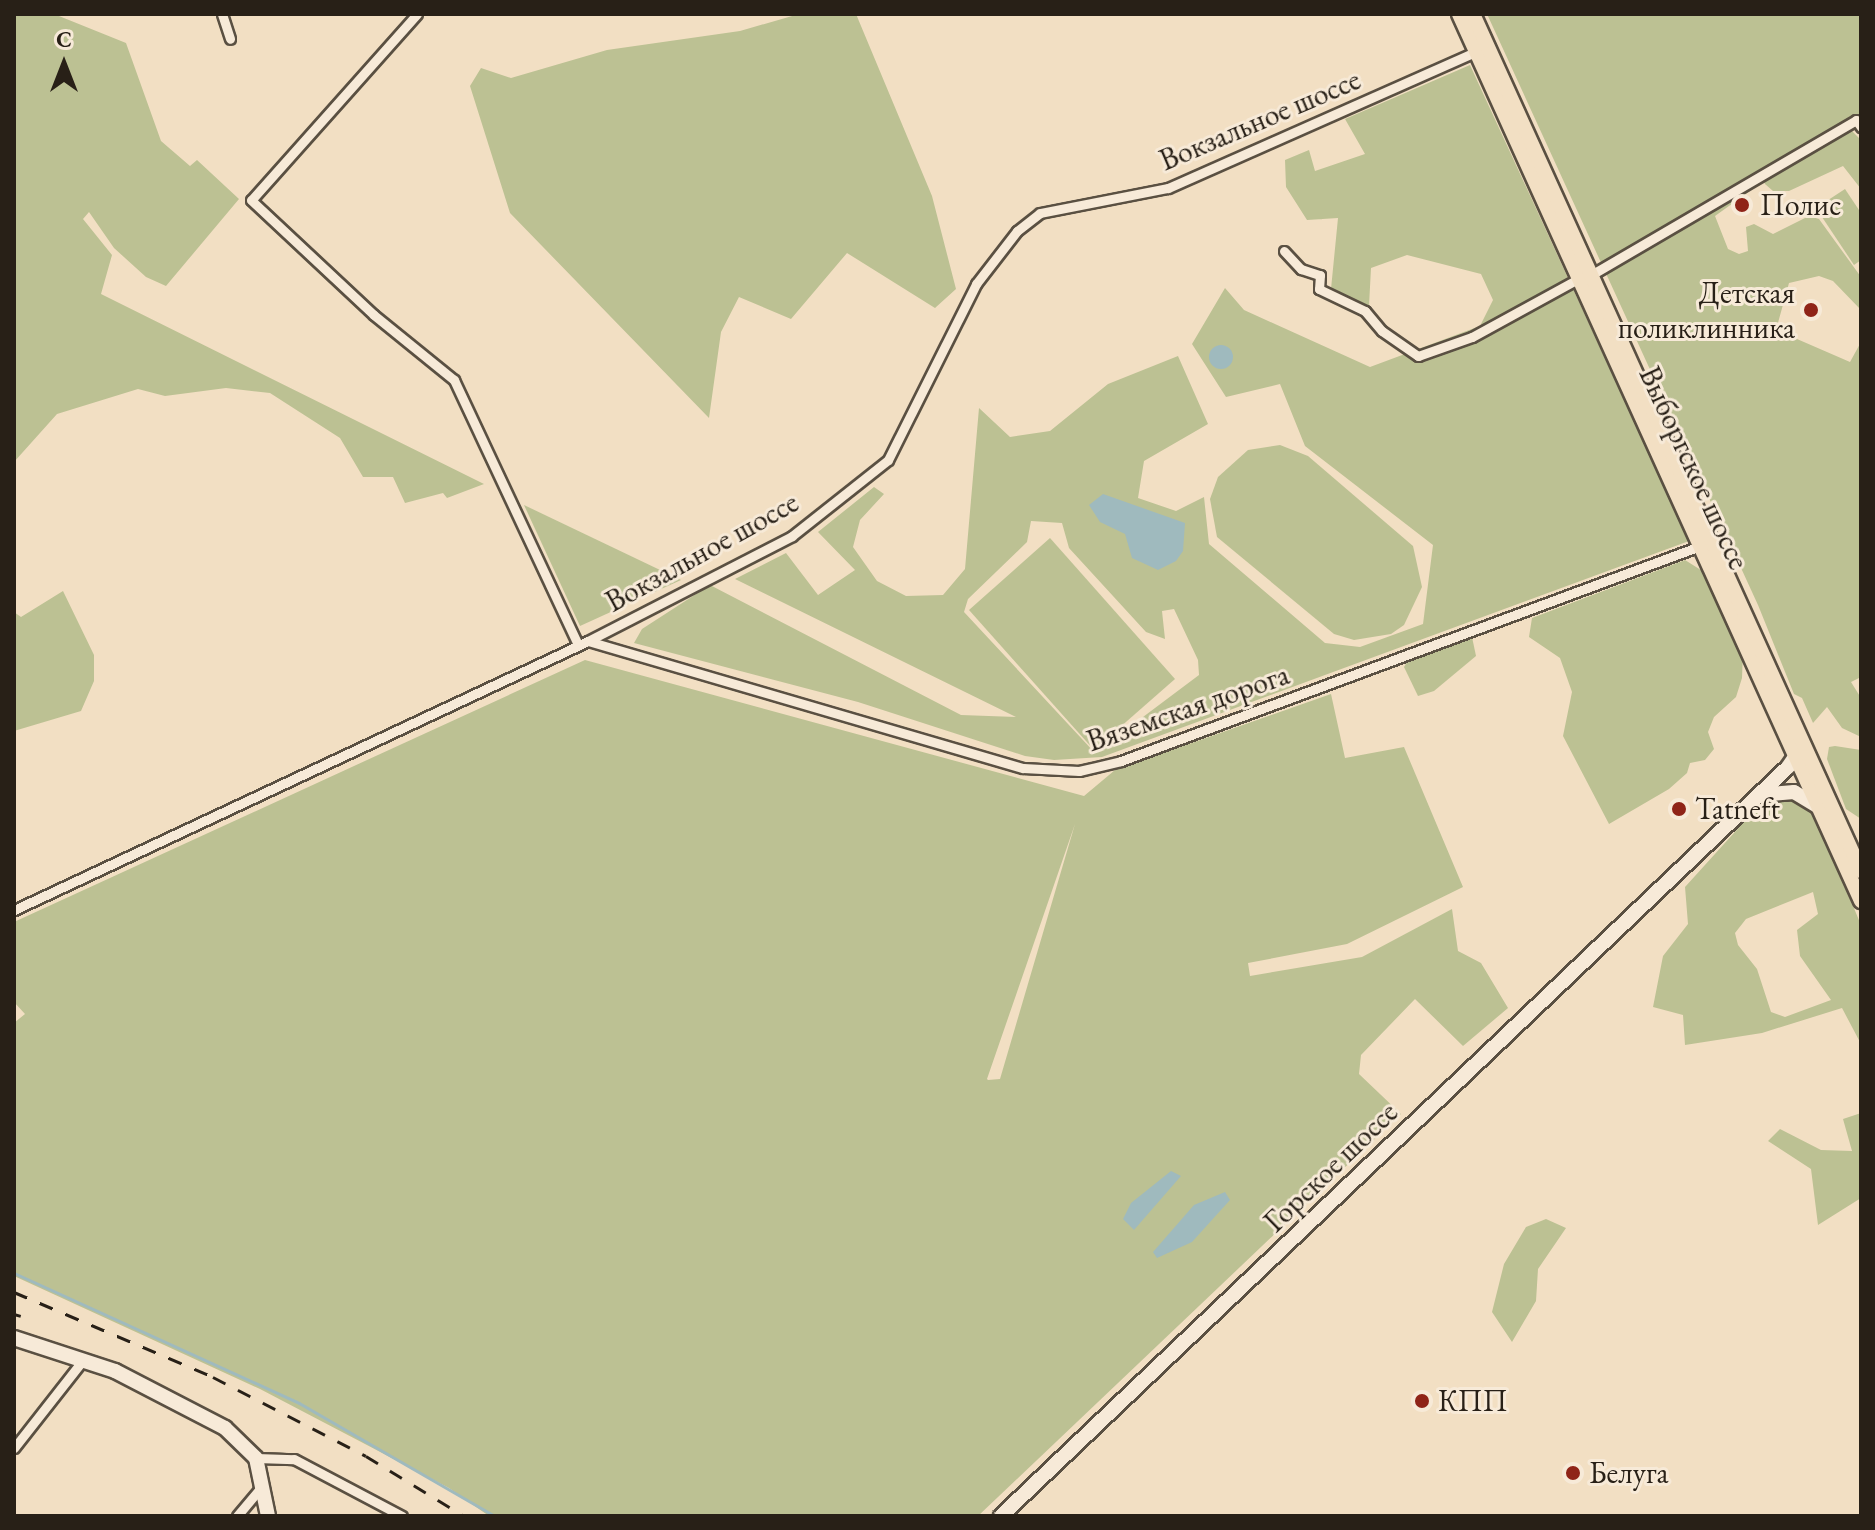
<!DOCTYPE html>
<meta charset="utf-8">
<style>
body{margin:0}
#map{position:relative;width:1875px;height:1530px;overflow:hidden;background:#f2dfc3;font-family:"EB Garamond",serif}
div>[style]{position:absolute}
.green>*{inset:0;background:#bcc193}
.water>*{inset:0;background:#9fbabe}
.round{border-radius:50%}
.stream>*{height:3px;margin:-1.5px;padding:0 1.5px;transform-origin:1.5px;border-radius:1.5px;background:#9fbabe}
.roads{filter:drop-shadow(2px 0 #5a5042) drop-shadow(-2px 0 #5a5042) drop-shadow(0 2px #5a5042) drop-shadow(0 -2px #5a5042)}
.street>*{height:9px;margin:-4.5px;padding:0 4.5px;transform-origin:4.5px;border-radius:4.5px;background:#f7ead8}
.secondary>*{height:14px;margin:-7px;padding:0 7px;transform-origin:7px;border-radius:7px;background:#f7ead8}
.primary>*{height:14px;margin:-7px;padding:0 7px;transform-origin:7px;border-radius:7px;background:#f2dfc3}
.rail>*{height:3px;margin-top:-1.5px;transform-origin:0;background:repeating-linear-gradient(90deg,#282017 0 14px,transparent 0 28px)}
.dots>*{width:22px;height:22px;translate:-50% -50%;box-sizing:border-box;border:4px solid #f7ead8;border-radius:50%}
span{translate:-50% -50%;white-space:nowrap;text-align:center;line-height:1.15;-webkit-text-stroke:6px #f7ead8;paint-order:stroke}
.street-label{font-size:30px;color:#282017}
.poi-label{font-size:30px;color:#282017}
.left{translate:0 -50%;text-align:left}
.right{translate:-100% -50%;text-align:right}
.frame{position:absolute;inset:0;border:16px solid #282017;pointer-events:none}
.north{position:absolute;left:24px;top:24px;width:80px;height:80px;-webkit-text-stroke:6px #f7ead8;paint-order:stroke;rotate:0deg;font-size:22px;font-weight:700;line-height:32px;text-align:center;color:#282017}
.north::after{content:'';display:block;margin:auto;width:28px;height:36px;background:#282017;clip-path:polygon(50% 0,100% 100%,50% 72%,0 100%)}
</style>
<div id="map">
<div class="green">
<div style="clip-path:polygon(14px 14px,54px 14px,126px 43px,161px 141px,190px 166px,197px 160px,239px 199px,166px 286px,146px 277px,114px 248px,89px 212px,83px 219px,112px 255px,101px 294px,484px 484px,447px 498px,443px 493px,405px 503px,393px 477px,363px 477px,340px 438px,270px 393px,226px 388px,165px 396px,138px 389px,57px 414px,14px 462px)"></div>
<div style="clip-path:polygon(799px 14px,856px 14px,932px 196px,956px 289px,935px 308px,847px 253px,791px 319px,739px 297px,721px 332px,709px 418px,510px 213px,470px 86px,481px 68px,511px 78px,607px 50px,740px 31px)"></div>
<div style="clip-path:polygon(1487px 14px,1861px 14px,1861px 124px,1841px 126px,1715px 216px,1728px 249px,1739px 254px,1748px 251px,1746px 227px,1754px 224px,1773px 234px,1809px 216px,1819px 219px,1861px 277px,1861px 310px,1833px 281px,1819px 276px,1789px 283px,1776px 330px,1850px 362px,1861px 342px,1861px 677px,1851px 682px,1861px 698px,1861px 737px,1842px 728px,1827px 707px,1813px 723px,1802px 698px,1794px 694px,1758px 605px)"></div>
<div style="clip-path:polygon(evenodd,1470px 65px,1689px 541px,1102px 757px,1054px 760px,1025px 756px,858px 702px,634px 643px,642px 629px,710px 585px,961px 715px,1016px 717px,735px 579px,786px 553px,818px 595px,855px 570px,818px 532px,874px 487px,884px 494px,860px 520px,853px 547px,877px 581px,906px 596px,943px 595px,965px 569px,979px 408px,1010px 437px,1050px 431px,1108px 384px,1178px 356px,1208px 424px,1144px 461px,1138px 498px,1176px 511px,1204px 497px,1209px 544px,1325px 643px,1360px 647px,1423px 624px,1433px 545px,1305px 446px,1280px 384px,1226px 397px,1192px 344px,1225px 288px,1244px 310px,1370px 367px,1480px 326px,1493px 300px,1481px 274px,1407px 255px,1371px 268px,1369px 306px,1331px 289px,1338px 218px,1307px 220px,1286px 187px,1285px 160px,1309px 150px,1315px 171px,1365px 154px,1345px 119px,1470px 65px,1031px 521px,1062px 523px,1069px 548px,1146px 632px,1165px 639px,1162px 611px,1174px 609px,1198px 660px,1199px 675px,1095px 753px,964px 612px,968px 599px,1027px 542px,1031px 521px)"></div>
<div style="clip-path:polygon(1851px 130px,1861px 140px,1861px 189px,1843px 166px,1789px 191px,1773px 191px,1765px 184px,1763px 180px)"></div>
<div style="clip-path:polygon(1845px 189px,1861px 213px,1861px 260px,1854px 265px,1816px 208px)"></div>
<div style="clip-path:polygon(1280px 445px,1308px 456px,1413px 546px,1422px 587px,1404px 625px,1391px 634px,1354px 640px,1334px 634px,1217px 537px,1210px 499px,1218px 477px,1248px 450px)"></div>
<div style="clip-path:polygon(524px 505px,681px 580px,580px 626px)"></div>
<div style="clip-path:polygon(1050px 538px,1175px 679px,1094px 750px,969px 610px)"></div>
<div style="clip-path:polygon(1685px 560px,1704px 572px,1743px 652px,1742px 678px,1736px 697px,1714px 717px,1708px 732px,1714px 749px,1705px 760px,1690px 763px,1687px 773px,1669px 789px,1609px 824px,1563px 736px,1572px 692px,1560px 658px,1529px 637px,1532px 618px)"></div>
<div style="clip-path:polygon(63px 591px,94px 655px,94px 681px,81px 711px,14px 731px,14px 612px,21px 617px)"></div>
<div style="clip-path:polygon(1472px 637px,1476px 656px,1434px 691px,1418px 696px,1404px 667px,1409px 659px)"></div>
<div style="clip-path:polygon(evenodd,585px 660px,1084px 796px,1115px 770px,1331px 694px,1345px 758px,1404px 747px,1463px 887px,1347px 944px,1248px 963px,1250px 976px,1362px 957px,1452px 909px,1458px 951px,1481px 963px,1508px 1008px,1463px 1046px,1415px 999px,1361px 1055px,1359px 1074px,1401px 1114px,978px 1516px,489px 1516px,449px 1488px,260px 1389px,14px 1276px,14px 1023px,25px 1014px,14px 1002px,14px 922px,585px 660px,1075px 824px,1000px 1079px,988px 1080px,987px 1079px,1075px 824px)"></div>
<div style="clip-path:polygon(1835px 746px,1861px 750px,1861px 819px,1846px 809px,1827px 759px,1829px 747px)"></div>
<div style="clip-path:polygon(evenodd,1778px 794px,1807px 803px,1815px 815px,1861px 925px,1861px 1044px,1842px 1008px,1762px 1033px,1685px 1045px,1683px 1015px,1653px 1007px,1663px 956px,1688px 924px,1685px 887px,1763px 801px,1778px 794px,1813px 892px,1818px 914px,1797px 930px,1800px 956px,1831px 1000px,1785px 1017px,1771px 1012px,1757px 969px,1738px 945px,1735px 933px,1746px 919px,1813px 892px)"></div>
<div style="clip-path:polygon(1861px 1113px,1861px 1198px,1818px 1225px,1811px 1169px,1768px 1141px,1780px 1129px,1821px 1150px,1852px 1151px,1843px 1119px)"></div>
<div style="clip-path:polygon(1546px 1219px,1566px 1228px,1538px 1269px,1536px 1301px,1512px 1342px,1492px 1312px,1504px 1264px,1526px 1227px)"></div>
</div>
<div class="water">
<div class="round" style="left:1209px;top:345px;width:24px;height:24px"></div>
<div style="clip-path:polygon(1103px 494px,1185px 523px,1183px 551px,1176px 561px,1158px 570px,1132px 558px,1125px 534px,1100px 522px,1089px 505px)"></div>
<div style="clip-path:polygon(1171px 1171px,1181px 1176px,1134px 1230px,1123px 1219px,1131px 1203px)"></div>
<div style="clip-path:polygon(1225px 1192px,1230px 1200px,1192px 1242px,1157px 1258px,1153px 1252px,1194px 1205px)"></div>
</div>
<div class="stream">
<div style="left:14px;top:1273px;width:313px;rotate:24.5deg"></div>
<div style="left:299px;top:1403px;width:226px;rotate:30deg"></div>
</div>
<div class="roads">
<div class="street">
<div style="left:222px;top:14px;width:26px;rotate:72deg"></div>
<div style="left:417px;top:14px;width:249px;rotate:131.7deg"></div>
<div style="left:251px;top:200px;width:168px;rotate:43.1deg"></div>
<div style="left:374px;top:315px;width:103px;rotate:39.1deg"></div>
<div style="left:454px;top:380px;width:293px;rotate:64.9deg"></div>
<div style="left:1284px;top:251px;width:25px;rotate:47deg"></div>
<div style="left:1301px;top:269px;width:20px;rotate:18deg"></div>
<div style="left:1320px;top:275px;width:14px;rotate:94deg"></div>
<div style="left:1319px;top:289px;width:51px;rotate:25.6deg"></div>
<div style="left:1365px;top:311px;width:26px;rotate:50deg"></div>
<div style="left:1382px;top:331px;width:44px;rotate:34.8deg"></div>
<div style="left:1418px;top:356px;width:57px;rotate:-19.4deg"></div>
<div style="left:1472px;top:337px;width:121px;rotate:-28.7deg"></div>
<div style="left:1591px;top:275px;width:307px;rotate:-30.3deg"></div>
<div style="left:1856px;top:120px;width:9px;rotate:54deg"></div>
<div style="left:588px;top:641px;width:453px;rotate:16.3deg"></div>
<div style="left:1023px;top:768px;width:56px;rotate:3.1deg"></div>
<div style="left:1079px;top:771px;width:43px;rotate:-13.4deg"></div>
<div style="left:1121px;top:761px;width:618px;rotate:-20.37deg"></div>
<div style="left:14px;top:910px;width:634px;rotate:-25.11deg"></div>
<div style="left:588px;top:641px;width:229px;rotate:-27.2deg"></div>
<div style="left:792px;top:536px;width:122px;rotate:-38.4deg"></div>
<div style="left:888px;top:460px;width:197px;rotate:-63.4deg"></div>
<div style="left:976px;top:284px;width:67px;rotate:-52.3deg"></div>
<div style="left:1017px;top:231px;width:29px;rotate:-38deg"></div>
<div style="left:1040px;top:213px;width:130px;rotate:-11.1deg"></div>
<div style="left:1168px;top:188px;width:336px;rotate:-23.9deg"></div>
<div style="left:14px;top:1448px;width:112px;rotate:-51.9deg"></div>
<div style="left:256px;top:1458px;width:38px;rotate:2deg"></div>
<div style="left:294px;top:1459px;width:122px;rotate:27.8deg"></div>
<div style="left:237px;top:1516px;width:40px;rotate:-50deg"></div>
</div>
<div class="secondary">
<div style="left:1759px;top:795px;width:35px;rotate:-5deg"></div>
<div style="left:1794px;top:792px;width:27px;rotate:31deg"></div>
<div style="left:14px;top:1338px;width:106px;rotate:18.1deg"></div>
<div style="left:115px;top:1371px;width:124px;rotate:27.4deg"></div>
<div style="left:225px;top:1428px;width:43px;rotate:44.1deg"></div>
<div style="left:256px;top:1458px;width:59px;rotate:78.3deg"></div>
<div style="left:1001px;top:1516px;width:1086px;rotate:-43.58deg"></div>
<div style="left:1788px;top:767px;width:21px;rotate:-55deg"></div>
</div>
<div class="primary">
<div style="left:1459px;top:14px;width:974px;rotate:65.62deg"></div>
<div style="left:1473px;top:14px;width:941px;rotate:65.64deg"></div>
</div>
</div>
<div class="rail">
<div style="left:14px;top:1292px;width:216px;rotate:23.1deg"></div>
<div style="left:213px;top:1377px;width:172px;rotate:27.3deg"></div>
<div style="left:366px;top:1456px;width:115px;rotate:31.5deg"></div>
<div style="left:14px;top:1314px;width:7px;rotate:16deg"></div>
</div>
<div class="dots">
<div style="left:1742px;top:205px;background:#8f2418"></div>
<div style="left:1811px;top:310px;background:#8f2418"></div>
<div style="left:1679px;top:809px;background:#8f2418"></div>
<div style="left:1422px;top:1401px;background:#8f2418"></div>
<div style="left:1573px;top:1473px;background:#8f2418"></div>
</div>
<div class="street-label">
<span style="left:1260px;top:120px;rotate:-23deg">Вокзальное шоссе</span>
<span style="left:1694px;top:468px;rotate:65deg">Выборгское шоссе</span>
<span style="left:702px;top:552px;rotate:-29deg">Вокзальное шоссе</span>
<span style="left:1188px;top:708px;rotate:-19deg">Вяземская дорога</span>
<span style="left:1331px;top:1167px;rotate:-44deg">Горское шоссе</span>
</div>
<div class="poi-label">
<span class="left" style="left:1760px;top:205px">Полис</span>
<span class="right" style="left:1795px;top:310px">Детская<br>поликлинника</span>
<span class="left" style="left:1695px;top:809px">Tatneft</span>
<span class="left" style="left:1438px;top:1401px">КПП</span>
<span class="left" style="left:1589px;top:1473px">Белуга</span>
</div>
<div class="frame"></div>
<div class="north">С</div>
</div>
